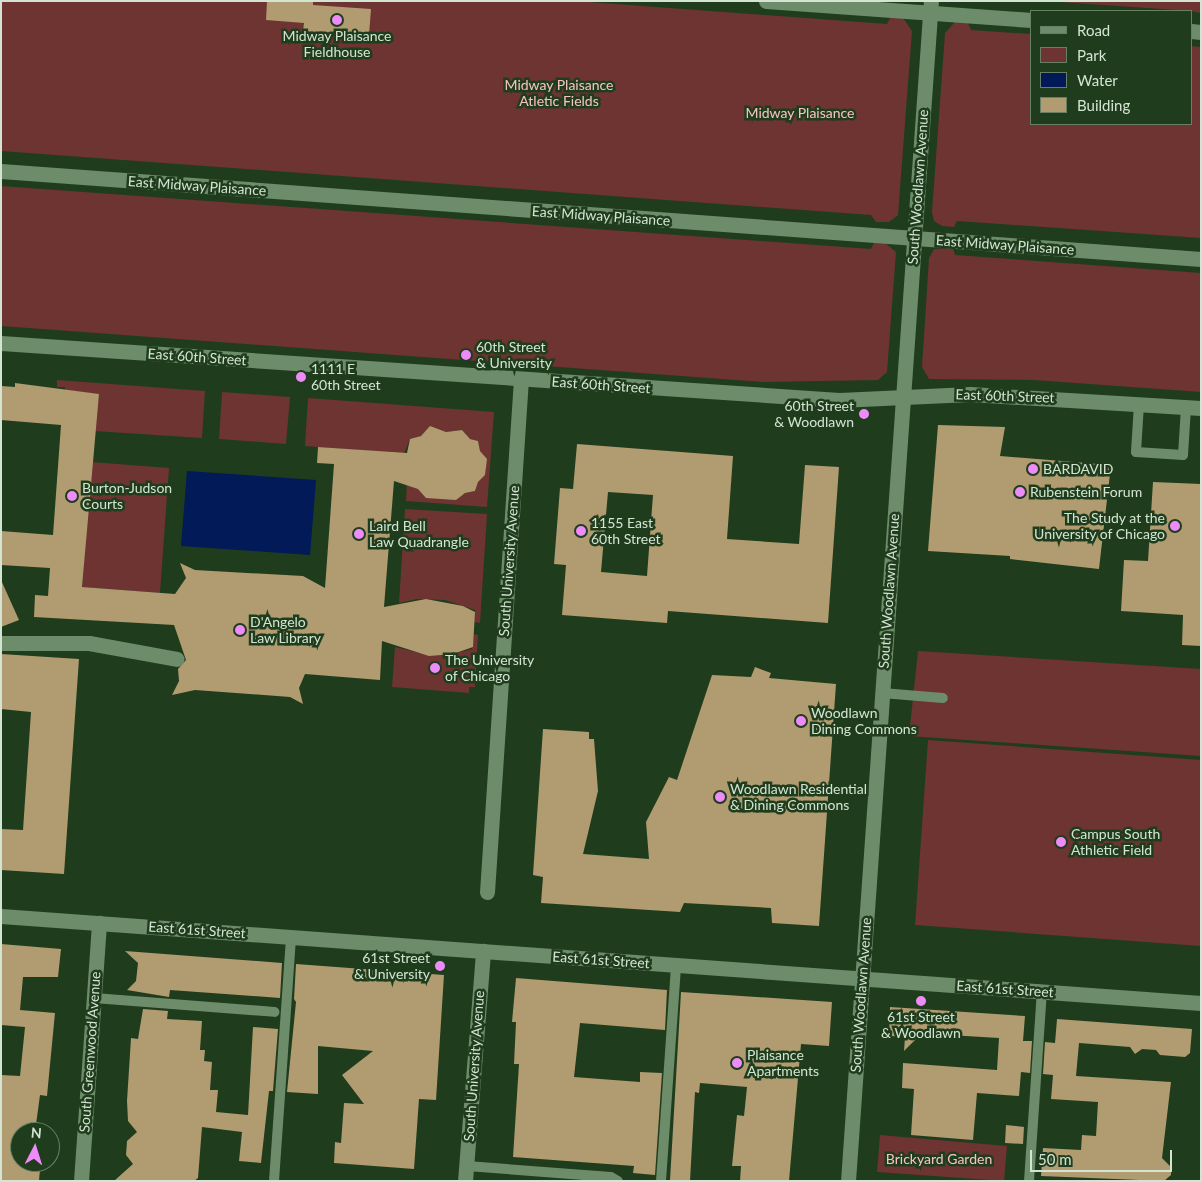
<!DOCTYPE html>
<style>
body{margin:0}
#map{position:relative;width:1202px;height:1182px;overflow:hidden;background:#1f3c1d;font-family:Lato,sans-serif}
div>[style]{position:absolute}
.green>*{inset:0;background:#6d3432}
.water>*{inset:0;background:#021a58}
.building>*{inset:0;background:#b19b70}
.service>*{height:10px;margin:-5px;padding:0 5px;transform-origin:5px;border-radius:5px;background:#6c8c6a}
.pedestrian>*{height:15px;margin:-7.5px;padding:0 7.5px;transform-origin:7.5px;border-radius:7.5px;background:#6c8c6a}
.minor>*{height:15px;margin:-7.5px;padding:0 7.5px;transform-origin:7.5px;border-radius:7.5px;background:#6c8c6a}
.tertiary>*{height:15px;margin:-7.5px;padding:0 7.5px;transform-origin:7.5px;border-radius:7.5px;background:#6c8c6a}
.dots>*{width:14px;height:14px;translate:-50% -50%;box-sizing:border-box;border:2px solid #1f3c1d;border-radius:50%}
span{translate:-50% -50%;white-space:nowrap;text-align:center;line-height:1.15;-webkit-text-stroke:5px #1f3c1d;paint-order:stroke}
.poi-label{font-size:14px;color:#d3e5d2}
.left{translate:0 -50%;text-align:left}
.right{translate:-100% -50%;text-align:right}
.park-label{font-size:14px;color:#f7c4c0}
.street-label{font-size:14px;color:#d3e5d2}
.frame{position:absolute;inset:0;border:2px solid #d3e5d2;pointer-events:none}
.legend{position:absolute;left:1030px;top:10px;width:162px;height:115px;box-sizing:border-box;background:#1f3c1d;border:1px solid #678065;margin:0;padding:6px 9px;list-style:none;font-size:15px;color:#d3e5d2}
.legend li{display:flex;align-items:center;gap:10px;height:25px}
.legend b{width:25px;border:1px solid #678065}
.north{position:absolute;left:10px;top:1122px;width:50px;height:50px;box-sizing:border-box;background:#1f3c1d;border:1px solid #678065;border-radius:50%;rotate:5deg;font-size:14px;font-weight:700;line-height:20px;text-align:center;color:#d3e5d2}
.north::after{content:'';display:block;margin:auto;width:18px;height:22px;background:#ed8cf9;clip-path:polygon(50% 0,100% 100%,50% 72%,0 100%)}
.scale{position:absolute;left:1030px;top:1150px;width:142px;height:22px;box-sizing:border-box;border:2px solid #d3e5d2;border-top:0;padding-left:6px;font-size:15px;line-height:18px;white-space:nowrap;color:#d3e5d2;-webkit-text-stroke:4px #1f3c1d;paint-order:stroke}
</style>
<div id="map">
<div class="green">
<div style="clip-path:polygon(1px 1px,575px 1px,887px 24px,890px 18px,903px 18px,912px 31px,898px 215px,889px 222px,876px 222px,871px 215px,1px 151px)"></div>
<div style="clip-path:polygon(1045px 1px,1201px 1px,1201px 13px,1191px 11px)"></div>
<div style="clip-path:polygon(955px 22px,968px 23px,971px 30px,1031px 34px,1031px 124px,1191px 124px,1191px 46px,1201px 47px,1201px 238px,957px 221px,954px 227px,942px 226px,934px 221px,932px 212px,945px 33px)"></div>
<div style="clip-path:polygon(1px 186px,871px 249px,874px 243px,885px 243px,896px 252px,887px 372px,878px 380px,763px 382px,1px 326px)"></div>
<div style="clip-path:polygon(953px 248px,955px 255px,1201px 273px,1201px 392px,1034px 380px,929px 379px,922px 367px,929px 258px,934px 249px)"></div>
<div style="clip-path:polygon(57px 380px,205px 391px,202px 438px,94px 431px,99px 394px,65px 391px,65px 387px,57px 387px)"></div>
<div style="clip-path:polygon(222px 392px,290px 397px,286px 444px,219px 439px)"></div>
<div style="clip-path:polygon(308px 398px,494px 412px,487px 507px,406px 501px,407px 481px,465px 493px,475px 491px,478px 482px,485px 475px,486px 459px,480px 451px,478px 441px,470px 439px,462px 430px,446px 432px,430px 427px,421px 436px,410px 439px,402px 458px,396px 453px,305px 446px)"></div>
<div style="clip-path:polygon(91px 462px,169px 468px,160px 593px,82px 587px)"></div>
<div style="clip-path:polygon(405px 509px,487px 514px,480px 623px,474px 622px,475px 610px,445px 600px,417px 599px,399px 603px)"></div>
<div style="clip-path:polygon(474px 634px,478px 635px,475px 687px,469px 687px,469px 693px,392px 687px,395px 647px,429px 655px,453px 654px,472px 649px)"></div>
<div style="clip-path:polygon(918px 651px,1201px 669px,1201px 756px,909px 736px)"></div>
<div style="clip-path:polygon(928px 740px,1201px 760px,1201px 946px,915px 925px)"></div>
<div style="clip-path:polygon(880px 1135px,1007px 1146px,1004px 1181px,877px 1172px)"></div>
</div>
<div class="water">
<div style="clip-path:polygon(187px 471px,316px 480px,310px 555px,181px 546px)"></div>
</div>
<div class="building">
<div style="clip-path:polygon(267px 1px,313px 1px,313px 5px,371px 9px,369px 35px,303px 31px,304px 23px,266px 20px)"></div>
<div style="clip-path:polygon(15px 383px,99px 394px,82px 587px,175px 594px,186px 578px,180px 563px,195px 570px,303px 576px,325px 588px,334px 464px,317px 463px,318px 447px,407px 453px,410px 439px,421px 436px,430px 426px,446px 432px,462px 430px,470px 439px,478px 441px,480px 451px,487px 459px,485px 475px,478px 482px,475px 491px,465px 493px,456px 500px,426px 498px,418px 489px,394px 481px,384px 607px,426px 599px,463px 606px,475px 612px,473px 647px,453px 654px,429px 656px,382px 641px,380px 680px,305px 674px,299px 688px,303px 704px,290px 697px,195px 690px,172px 695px,179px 681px,178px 669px,186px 660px,174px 625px,34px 617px,35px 595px,48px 596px,50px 568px,1px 565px,1px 531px,53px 535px,61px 425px,1px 420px,1px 386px,15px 387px)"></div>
<div style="clip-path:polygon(938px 425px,1005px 427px,1000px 456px,1111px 465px,1099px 569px,1010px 559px,1010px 556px,928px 551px)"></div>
<div style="clip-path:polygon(evenodd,577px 444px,733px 456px,727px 539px,799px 544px,805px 465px,839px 467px,828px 623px,668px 611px,667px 623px,562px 615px,566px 565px,554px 564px,560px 488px,573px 489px,577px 444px,608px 492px,653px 495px,647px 576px,601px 572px,608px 492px)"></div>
<div style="clip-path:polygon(1153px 482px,1201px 484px,1201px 646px,1182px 645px,1183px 615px,1121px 611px,1124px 560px,1148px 561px)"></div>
<div style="clip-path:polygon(1px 580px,19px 620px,1px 627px)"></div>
<div style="clip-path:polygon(1px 654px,79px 659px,64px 874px,1px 870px,1px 829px,23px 830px,31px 712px,1px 709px)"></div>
<div style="clip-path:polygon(755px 667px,771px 673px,769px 678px,836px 684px,819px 926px,772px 923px,771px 908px,684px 903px,680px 912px,541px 903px,543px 877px,533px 875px,543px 729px,589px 732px,589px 739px,594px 739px,598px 791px,583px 854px,649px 859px,646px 822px,669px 777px,677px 780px,712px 675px,751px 677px)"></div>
<div style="clip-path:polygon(1px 944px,61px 949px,58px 977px,23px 977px,20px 1010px,55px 1013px,47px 1096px,40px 1095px,35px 1132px,20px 1132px,20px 1162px,33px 1162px,40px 1169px,39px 1181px,1px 1181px,1px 1075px,20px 1076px,25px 1027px,1px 1025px)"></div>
<div style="clip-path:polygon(125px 951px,282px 963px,280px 998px,170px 990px,169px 997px,127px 990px,136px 981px,138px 963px)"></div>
<div style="clip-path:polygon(296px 964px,444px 975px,436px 1100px,419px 1099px,414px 1169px,334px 1163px,335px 1142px,341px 1143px,344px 1103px,364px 1104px,342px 1075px,373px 1051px,318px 1046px,318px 1094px,287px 1092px,296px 1002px,294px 999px)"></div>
<div style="clip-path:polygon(516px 978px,667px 990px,665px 1030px,580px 1023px,574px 1077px,640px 1082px,640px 1072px,662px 1073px,655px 1175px,633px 1173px,634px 1166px,513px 1157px,519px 1064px,514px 1064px,516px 1022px,512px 1022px)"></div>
<div style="clip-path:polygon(681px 992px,832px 1002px,829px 1046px,801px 1044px,789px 1181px,740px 1181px,741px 1166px,732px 1166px,737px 1115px,744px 1116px,747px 1087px,700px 1083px,699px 1093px,695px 1092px,690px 1181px,670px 1180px)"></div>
<div style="clip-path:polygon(890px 1007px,1025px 1016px,1023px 1041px,1032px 1041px,1030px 1073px,1021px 1072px,1019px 1096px,977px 1093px,973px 1140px,911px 1135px,914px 1089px,902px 1088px,903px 1063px,997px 1070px,999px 1038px,949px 1035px,942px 1040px,936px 1034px,922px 1033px,904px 1051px,905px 1037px,889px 1036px)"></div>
<div style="clip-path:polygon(143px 1009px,168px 1011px,167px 1019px,202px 1021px,200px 1050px,205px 1050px,204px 1061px,212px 1062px,210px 1090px,218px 1090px,216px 1112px,248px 1115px,253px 1027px,278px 1029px,273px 1091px,269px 1091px,261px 1163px,239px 1161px,242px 1132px,202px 1127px,198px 1178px,194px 1181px,114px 1181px,133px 1164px,126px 1155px,127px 1141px,137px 1132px,128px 1121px,127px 1101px,131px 1038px,138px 1039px)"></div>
<div style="clip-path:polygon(1057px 1019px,1192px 1029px,1190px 1053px,1185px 1057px,1160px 1055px,1156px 1050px,1142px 1049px,1135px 1054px,1130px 1047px,1079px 1043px,1076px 1076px,1171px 1082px,1162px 1158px,1171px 1167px,1171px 1175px,1164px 1181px,1041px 1176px,1043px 1148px,1081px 1150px,1082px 1135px,1096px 1136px,1098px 1102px,1051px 1099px,1053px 1075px,1043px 1074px,1045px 1042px,1055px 1043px)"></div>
<div style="clip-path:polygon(1006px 1125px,1024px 1127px,1023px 1144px,1005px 1143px)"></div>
</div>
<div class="service">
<div style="left:1139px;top:404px;width:48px;rotate:93.6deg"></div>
<div style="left:1136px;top:452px;width:47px;rotate:3.7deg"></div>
<div style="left:1183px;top:455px;width:48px;rotate:-86.4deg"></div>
<div style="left:882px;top:693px;width:61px;rotate:4.7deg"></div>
<div style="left:94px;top:998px;width:181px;rotate:4.4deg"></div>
<div style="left:467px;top:1166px;width:144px;rotate:4.4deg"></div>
<div style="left:611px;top:1177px;width:8px;rotate:30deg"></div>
<div style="left:274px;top:1181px;width:245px;rotate:-86deg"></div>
<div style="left:661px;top:1181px;width:217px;rotate:-86deg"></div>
<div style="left:1029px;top:1181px;width:189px;rotate:-86.1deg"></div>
</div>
<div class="pedestrian">
<div style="left:1px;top:643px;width:88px"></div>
<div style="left:89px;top:643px;width:89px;rotate:10.3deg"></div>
</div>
<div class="minor">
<div style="left:1px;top:343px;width:840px;rotate:3.89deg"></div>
<div style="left:839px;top:400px;width:131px;rotate:-2.6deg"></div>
<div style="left:970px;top:394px;width:231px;rotate:3.5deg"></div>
<div style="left:487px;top:892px;width:514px;rotate:-86.21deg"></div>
<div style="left:81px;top:1181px;width:259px;rotate:-86deg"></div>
<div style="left:465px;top:1181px;width:231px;rotate:-85.5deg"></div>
</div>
<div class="tertiary">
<div style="left:766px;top:1px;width:266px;rotate:4.1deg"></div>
<div style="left:1191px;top:31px;width:10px;rotate:6deg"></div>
<div style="left:1px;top:171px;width:1203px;rotate:4.19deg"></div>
<div style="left:1px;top:916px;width:1203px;rotate:4.15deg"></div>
<div style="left:848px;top:1181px;width:1183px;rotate:-85.98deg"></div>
</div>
<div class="dots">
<div style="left:337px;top:20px;background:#ed8cf9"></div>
<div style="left:466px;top:355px;background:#ed8cf9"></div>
<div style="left:301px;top:377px;background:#ed8cf9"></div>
<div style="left:864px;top:414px;background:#ed8cf9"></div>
<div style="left:1033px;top:469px;background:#ed8cf9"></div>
<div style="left:1020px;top:492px;background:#ed8cf9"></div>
<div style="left:72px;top:496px;background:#ed8cf9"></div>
<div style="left:1175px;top:526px;background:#ed8cf9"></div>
<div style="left:581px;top:531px;background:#ed8cf9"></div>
<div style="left:359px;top:534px;background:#ed8cf9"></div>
<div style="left:240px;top:630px;background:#ed8cf9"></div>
<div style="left:435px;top:668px;background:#ed8cf9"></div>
<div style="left:801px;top:721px;background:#ed8cf9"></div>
<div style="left:720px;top:797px;background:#ed8cf9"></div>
<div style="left:1061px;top:842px;background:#ed8cf9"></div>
<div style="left:440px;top:966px;background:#ed8cf9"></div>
<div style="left:921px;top:1001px;background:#ed8cf9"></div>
<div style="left:737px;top:1063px;background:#ed8cf9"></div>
</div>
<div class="poi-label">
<span style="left:337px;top:44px">Midway Plaisance<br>Fieldhouse</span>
<span class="left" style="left:476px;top:355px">60th Street<br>&amp; University</span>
<span class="left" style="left:311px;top:377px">1111 E<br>60th Street</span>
<span class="right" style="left:854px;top:414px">60th Street<br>&amp; Woodlawn</span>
<span class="left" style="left:1043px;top:469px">BARDAVID</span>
<span class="left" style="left:82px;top:496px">Burton-Judson<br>Courts</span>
<span class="left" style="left:1030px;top:492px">Rubenstein Forum</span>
<span class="right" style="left:1165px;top:526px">The Study at the<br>University of Chicago</span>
<span class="left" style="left:591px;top:531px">1155 East<br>60th Street</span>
<span class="left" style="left:369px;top:534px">Laird Bell<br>Law Quadrangle</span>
<span class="left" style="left:250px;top:630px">D'Angelo<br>Law Library</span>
<span class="left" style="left:445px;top:668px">The University<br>of Chicago</span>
<span class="left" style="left:811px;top:721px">Woodlawn<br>Dining Commons</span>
<span class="left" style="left:730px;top:797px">Woodlawn Residential<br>&amp; Dining Commons</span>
<span class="left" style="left:1071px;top:842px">Campus South<br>Athletic Field</span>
<span class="right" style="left:430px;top:966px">61st Street<br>&amp; University</span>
<span style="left:921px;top:1025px">61st Street<br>&amp; Woodlawn</span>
<span class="left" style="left:747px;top:1063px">Plaisance<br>Apartments</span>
</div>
<div class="park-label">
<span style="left:559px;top:93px">Midway Plaisance<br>Atletic Fields</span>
<span style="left:800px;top:113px">Midway Plaisance</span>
<span style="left:939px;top:1159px">Brickyard Garden</span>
</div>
<div class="street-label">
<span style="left:197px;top:186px;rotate:4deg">East Midway Plaisance</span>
<span style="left:918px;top:187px;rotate:-86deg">South Woodlawn Avenue</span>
<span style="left:601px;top:216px;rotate:4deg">East Midway Plaisance</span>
<span style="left:1005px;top:245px;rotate:4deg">East Midway Plaisance</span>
<span style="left:197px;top:357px;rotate:4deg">East 60th Street</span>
<span style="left:601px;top:385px;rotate:4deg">East 60th Street</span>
<span style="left:1005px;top:396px;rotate:2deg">East 60th Street</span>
<span style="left:509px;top:561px;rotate:-86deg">South University Avenue</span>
<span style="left:889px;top:591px;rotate:-86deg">South Woodlawn Avenue</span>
<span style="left:197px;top:930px;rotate:4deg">East 61st Street</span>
<span style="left:601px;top:960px;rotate:4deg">East 61st Street</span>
<span style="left:1005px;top:989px;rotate:4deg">East 61st Street</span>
<span style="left:861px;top:995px;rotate:-86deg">South Woodlawn Avenue</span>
<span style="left:90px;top:1052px;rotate:-86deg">South Greenwood Avenue</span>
<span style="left:474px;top:1066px;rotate:-86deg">South University Avenue</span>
</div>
<div class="frame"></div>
<ul class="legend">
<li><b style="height:6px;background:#6c8c6a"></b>Road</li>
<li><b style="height:14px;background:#6d3432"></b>Park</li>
<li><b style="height:14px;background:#021a58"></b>Water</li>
<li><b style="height:14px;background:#b19b70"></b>Building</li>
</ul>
<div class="north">N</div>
<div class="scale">50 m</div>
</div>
